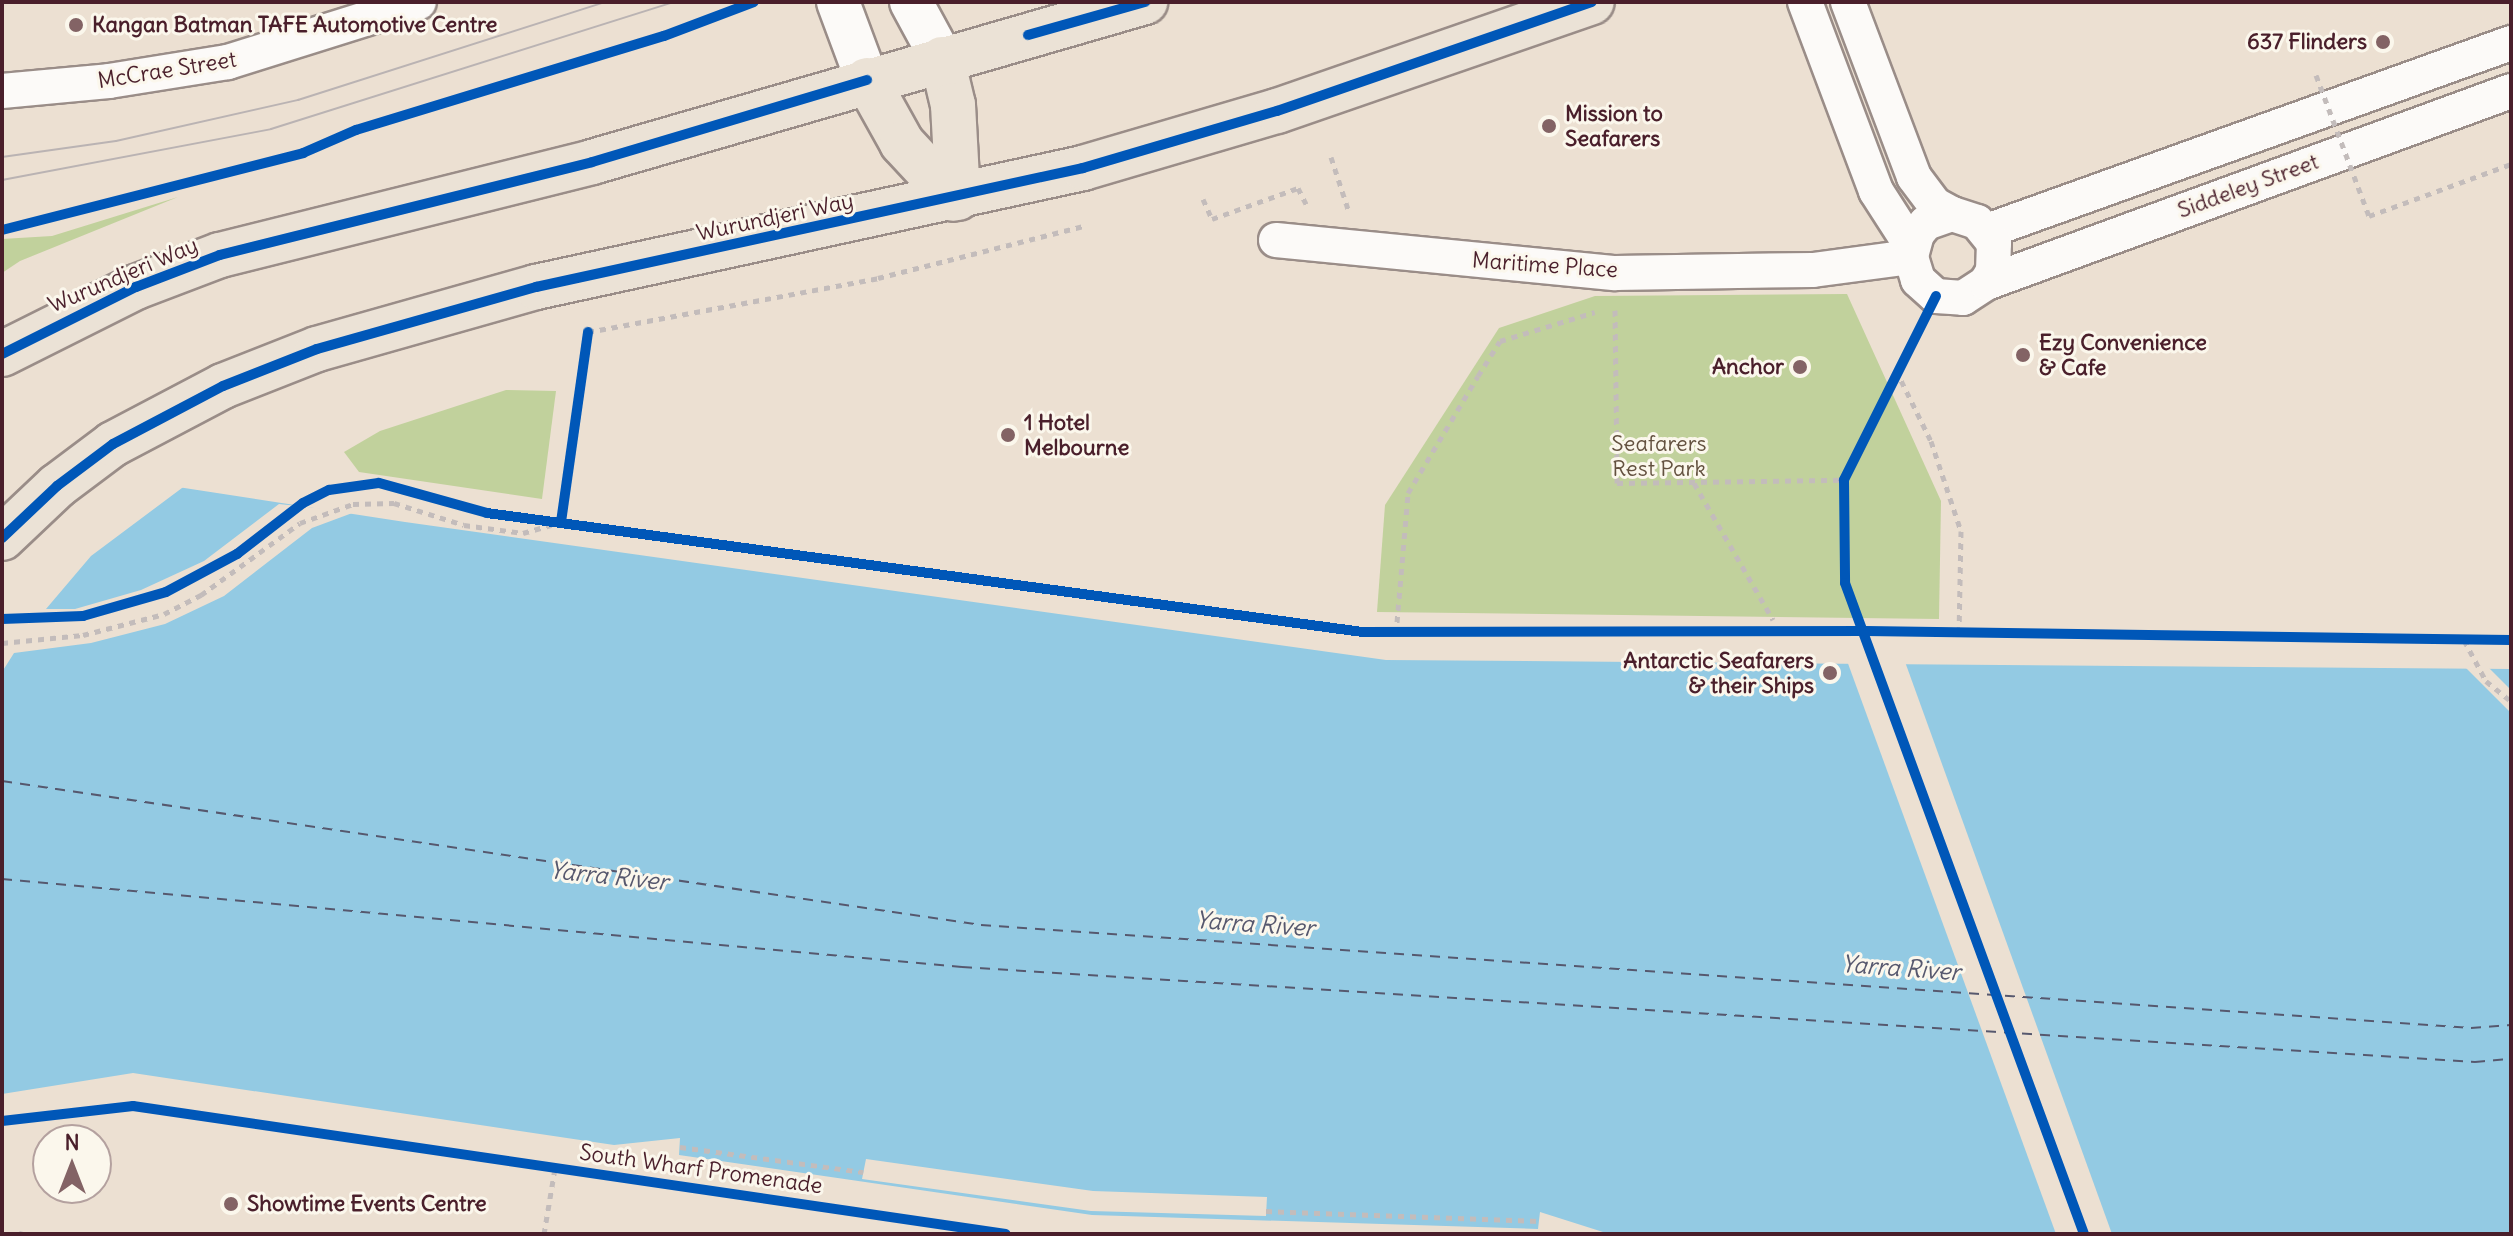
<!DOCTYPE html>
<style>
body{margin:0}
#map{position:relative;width:2513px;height:1236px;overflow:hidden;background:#ece0d2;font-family:Delius,sans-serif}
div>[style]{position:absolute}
.green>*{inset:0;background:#c1d19c}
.water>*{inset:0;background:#93cae3}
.pier>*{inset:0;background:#ece0d2}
.ferry>*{height:2px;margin-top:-1px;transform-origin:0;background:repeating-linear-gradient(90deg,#56586e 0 10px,transparent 0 18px)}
.path>*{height:5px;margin-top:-2.5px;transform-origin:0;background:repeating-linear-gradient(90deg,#c3bcbb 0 6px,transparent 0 12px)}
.roads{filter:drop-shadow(2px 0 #9a8d88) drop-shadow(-2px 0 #9a8d88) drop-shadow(0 2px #9a8d88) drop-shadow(0 -2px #9a8d88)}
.minor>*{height:34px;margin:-17px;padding:0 17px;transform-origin:17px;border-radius:17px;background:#fcfaf8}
.tertiary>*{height:42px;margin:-21px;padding:0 21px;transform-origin:21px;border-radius:21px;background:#fcfaf8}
.trunk>*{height:44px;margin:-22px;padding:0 22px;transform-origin:22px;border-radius:22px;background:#ebe2d6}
.tram>*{height:2px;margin:-1px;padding:0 1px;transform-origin:1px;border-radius:1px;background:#bab3b3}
.path-bridge>*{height:5px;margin-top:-2.5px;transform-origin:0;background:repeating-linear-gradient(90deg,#c3bcbb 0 6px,transparent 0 12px)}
.cycleway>*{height:10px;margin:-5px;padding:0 5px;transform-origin:5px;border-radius:5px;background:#0057b8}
.dots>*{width:22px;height:22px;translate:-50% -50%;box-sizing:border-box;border:4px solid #fbf7ec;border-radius:50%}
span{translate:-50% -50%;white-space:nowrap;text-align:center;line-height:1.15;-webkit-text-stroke:6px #fbf7ec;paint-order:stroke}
.poi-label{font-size:22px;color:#4a1f2b;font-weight:700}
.left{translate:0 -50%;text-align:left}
.right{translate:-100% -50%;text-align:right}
.street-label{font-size:22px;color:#4a1f2b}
.park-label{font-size:22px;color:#63513f}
.water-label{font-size:24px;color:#56586e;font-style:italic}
.frame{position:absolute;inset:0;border:4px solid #4a1f2b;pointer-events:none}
.north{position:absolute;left:32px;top:1124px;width:80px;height:80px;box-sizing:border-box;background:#fbf7ec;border:2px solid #b4a19f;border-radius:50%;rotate:0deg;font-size:22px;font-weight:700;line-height:32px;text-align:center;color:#4a1f2b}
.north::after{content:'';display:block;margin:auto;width:28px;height:36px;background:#836365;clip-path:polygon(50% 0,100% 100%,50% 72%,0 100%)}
</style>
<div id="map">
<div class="green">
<div style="clip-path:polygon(178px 197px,20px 261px,2px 273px,2px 239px,52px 236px)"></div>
<div style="clip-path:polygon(1847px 294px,1941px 501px,1939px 619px,1377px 612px,1385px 505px,1499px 328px,1595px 296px)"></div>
<div style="clip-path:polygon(506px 390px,556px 391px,542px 499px,359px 472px,344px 452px,380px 431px)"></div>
</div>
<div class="water">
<div style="clip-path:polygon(2px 460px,405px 522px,1386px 660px,2511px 669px,2511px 1234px,1664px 1234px,1603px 1232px,1540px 1212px,1538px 1229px,1092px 1215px,679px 1155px,680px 1138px,614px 1145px,133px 1073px,2px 1094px)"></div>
</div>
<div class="pier">
<div style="clip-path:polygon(2px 456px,186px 485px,91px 556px,46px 609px,75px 609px,141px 590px,204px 561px,279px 504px,355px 512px,312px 528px,224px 596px,165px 624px,91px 643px,14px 653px,2px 672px)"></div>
<div style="clip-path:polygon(1846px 658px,1904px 659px,2112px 1234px,2056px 1234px)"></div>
<div style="clip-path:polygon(2462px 664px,2485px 664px,2511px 690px,2511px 713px)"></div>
<div style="clip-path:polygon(866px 1159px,1093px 1191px,1267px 1197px,1266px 1216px,1091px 1211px,862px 1179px)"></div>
</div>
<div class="ferry">
<div style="left:2px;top:781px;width:990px;rotate:8.37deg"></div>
<div style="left:981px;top:925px;width:1494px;rotate:3.95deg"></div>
<div style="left:2471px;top:1028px;width:40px;rotate:-4.3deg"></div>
<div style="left:2px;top:879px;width:964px;rotate:5.24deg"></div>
<div style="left:962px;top:967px;width:1516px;rotate:3.59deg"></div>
<div style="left:2475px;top:1062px;width:36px;rotate:-5deg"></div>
</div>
<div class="path">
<div style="left:1331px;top:157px;width:55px;rotate:71.9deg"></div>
<div style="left:1203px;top:199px;width:22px;rotate:66deg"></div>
<div style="left:1212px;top:219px;width:91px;rotate:-19.8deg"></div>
<div style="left:1298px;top:188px;width:18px;rotate:63deg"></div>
<div style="left:2369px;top:216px;width:151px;rotate:-20.1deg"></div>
<div style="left:1615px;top:310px;width:173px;rotate:89.3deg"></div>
<div style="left:1617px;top:483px;width:227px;rotate:-0.8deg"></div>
<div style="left:588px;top:332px;width:295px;rotate:-10.5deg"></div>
<div style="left:878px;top:278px;width:212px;rotate:-14.2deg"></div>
<div style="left:1896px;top:370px;width:79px;rotate:63.8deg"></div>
<div style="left:1931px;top:441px;width:95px;rotate:71.6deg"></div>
<div style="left:1961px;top:531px;width:102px;rotate:91.1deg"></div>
<div style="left:1694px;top:483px;width:158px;rotate:60deg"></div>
<div style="left:1396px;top:634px;width:142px;rotate:-85.1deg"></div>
<div style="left:1408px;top:493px;width:136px;rotate:-59.1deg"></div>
<div style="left:1478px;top:376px;width:41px;rotate:-57.8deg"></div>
<div style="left:1500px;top:341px;width:99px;rotate:-17deg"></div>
<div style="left:2464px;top:640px;width:47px;rotate:61.8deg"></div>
<div style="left:2486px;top:681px;width:32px;rotate:39deg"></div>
<div style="left:2px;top:643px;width:81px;rotate:-5.6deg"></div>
<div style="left:83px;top:635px;width:84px;rotate:-14.5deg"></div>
<div style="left:164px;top:614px;width:42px;rotate:-27.2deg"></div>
<div style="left:201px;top:595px;width:122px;rotate:-36deg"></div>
<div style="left:300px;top:523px;width:56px;rotate:-19.7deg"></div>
<div style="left:353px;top:504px;width:41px;rotate:-1.4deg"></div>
<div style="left:394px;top:503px;width:73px;rotate:17.4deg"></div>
<div style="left:464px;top:525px;width:60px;rotate:7.7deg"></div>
<div style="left:523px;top:533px;width:40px;rotate:-16deg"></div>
<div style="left:680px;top:1147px;width:185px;rotate:7.8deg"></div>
<div style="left:1266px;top:1211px;width:273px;rotate:2.1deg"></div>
<div style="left:19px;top:1233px;width:4px;rotate:14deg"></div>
<div style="left:544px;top:1234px;width:67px;rotate:-80.5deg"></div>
</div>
<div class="roads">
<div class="minor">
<div style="left:1805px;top:2px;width:202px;rotate:69.4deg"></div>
<div style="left:1876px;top:191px;width:67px;rotate:57.3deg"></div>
<div style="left:1848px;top:2px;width:187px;rotate:69.3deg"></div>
<div style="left:1914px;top:177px;width:34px;rotate:53deg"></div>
<div style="left:1934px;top:204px;width:21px;rotate:29deg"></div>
<div style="left:2px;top:91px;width:107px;rotate:-5.3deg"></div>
<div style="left:109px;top:81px;width:121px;rotate:-9.1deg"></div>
<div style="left:228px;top:62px;width:200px;rotate:-17.4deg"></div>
<div style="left:1987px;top:231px;width:557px;rotate:-19.74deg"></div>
<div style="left:1276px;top:240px;width:341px;rotate:5.6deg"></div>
<div style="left:1615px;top:273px;width:198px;rotate:-0.9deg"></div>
<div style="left:1813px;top:270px;width:99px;rotate:-7.6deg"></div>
<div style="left:1986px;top:283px;width:14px;rotate:-60deg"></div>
<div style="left:1993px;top:271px;width:28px;rotate:-88deg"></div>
<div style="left:1994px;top:243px;width:27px;rotate:-129deg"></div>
<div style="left:1977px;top:222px;width:26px;rotate:-162deg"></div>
<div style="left:1952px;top:214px;width:28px;rotate:161deg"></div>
<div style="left:1926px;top:223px;width:14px;rotate:129deg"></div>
<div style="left:1917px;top:234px;width:24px;rotate:105deg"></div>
<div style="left:1911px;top:257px;width:24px;rotate:73deg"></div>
<div style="left:1918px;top:280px;width:24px;rotate:42deg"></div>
<div style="left:1936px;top:296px;width:27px;rotate:4deg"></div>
<div style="left:1963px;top:298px;width:27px;rotate:-33deg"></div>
<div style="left:1986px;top:283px;width:559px;rotate:-20.09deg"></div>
</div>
<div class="tertiary">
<div style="left:838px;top:2px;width:83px;rotate:69.6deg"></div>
<div style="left:911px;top:2px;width:65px;rotate:61.5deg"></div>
</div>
<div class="trunk">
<div style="left:942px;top:59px;width:47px;rotate:76.6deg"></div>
<div style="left:953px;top:105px;width:93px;rotate:86.9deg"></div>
<div style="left:867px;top:80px;width:72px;rotate:60.9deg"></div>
<div style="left:902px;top:143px;width:76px;rotate:47.1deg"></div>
<div style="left:2px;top:354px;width:150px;rotate:-26.6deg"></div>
<div style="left:136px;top:287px;width:90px;rotate:-20.9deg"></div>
<div style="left:220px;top:255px;width:383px;rotate:-14deg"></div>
<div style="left:592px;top:162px;width:576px;rotate:-16.14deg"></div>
<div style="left:2px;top:538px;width:76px;rotate:-43.4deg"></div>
<div style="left:57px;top:486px;width:70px;rotate:-36.9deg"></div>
<div style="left:113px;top:444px;width:124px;rotate:-27.8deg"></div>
<div style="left:223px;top:386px;width:101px;rotate:-21.5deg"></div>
<div style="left:317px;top:349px;width:228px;rotate:-15.8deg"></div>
<div style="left:536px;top:287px;width:560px;rotate:-12.27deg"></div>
<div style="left:1083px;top:168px;width:202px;rotate:-16.4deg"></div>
<div style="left:1277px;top:111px;width:333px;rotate:-19.1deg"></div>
</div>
</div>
<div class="tram">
<div style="left:2px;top:157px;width:115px;rotate:-8deg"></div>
<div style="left:116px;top:141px;width:187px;rotate:-12.7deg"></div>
<div style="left:298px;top:100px;width:322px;rotate:-17.7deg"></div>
<div style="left:2px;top:180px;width:274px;rotate:-10.7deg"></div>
<div style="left:271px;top:129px;width:422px;rotate:-17.5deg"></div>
</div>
<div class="path-bridge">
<div style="left:2316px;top:75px;width:151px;rotate:69.4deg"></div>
</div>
<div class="cycleway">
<div style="left:1028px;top:35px;width:122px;rotate:-15.8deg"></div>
<div style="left:2px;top:230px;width:311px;rotate:-14.3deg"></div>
<div style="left:303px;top:153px;width:58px;rotate:-23.5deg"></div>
<div style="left:356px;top:130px;width:322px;rotate:-17deg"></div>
<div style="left:664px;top:36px;width:96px;rotate:-20.7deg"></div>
<div style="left:1936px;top:296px;width:206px;rotate:116.6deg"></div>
<div style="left:1844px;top:480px;width:103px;rotate:89.4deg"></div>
<div style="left:1845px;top:583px;width:693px;rotate:69.84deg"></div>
<div style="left:2px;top:354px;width:150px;rotate:-26.6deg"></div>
<div style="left:136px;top:287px;width:90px;rotate:-20.9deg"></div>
<div style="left:220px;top:255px;width:383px;rotate:-14deg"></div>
<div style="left:592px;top:162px;width:287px;rotate:-16.6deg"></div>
<div style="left:561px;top:522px;width:192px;rotate:-81.9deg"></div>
<div style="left:2px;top:538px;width:76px;rotate:-43.4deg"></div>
<div style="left:57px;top:486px;width:70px;rotate:-36.9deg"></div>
<div style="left:113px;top:444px;width:124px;rotate:-27.8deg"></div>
<div style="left:223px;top:386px;width:101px;rotate:-21.5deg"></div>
<div style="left:317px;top:349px;width:228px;rotate:-15.8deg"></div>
<div style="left:536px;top:287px;width:560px;rotate:-12.27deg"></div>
<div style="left:1083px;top:168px;width:202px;rotate:-16.4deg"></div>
<div style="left:1277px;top:111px;width:333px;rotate:-19.1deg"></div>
<div style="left:2px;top:619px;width:81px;rotate:-2.1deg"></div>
<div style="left:83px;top:616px;width:86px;rotate:-16.1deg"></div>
<div style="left:166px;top:592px;width:81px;rotate:-28.2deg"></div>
<div style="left:237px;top:554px;width:83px;rotate:-37.7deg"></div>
<div style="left:303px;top:503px;width:29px;rotate:-27deg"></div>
<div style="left:329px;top:490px;width:50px;rotate:-8deg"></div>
<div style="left:379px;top:483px;width:112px;rotate:15.5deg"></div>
<div style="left:487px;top:513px;width:883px;rotate:7.74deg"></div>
<div style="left:1362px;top:632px;width:502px;rotate:-0.11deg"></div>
<div style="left:1864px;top:631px;width:647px;rotate:0.8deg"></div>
<div style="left:2px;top:1121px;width:132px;rotate:-6.5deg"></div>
<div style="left:133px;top:1106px;width:882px;rotate:8.34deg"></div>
</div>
<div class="dots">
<div style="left:76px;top:25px;background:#836365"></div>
<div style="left:2383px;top:42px;background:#836365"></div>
<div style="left:1549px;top:126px;background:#836365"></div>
<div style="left:2023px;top:355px;background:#836365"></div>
<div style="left:1800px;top:367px;background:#836365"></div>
<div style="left:1008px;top:435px;background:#836365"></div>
<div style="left:1830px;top:673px;background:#836365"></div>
<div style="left:231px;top:1204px;background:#836365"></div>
</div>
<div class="poi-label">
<span class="left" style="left:92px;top:25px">Kangan Batman TAFE Automotive Centre</span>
<span class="right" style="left:2367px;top:42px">637 Flinders</span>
<span class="left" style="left:1565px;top:126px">Mission to<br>Seafarers</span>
<span class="left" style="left:2039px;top:355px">Ezy Convenience<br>&amp; Cafe</span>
<span class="right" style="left:1784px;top:367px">Anchor</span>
<span class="left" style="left:1024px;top:435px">1 Hotel<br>Melbourne</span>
<span class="right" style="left:1814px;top:673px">Antarctic Seafarers<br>&amp; their Ships</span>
<span class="left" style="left:247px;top:1204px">Showtime Events Centre</span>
</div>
<div class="street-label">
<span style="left:167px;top:70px;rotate:-9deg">McCrae Street</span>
<span style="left:2248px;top:186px;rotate:-20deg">Siddeley Street</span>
<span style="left:775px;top:217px;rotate:-12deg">Wurundjeri Way</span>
<span style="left:1545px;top:265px;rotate:4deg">Maritime Place</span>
<span style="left:123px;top:275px;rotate:-23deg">Wurundjeri Way</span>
<span style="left:701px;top:1169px;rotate:8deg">South Wharf Promenade</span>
</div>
<div class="park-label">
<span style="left:1659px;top:456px">Seafarers<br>Rest Park</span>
</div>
<div class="water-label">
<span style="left:609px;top:876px;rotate:6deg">Yarra River</span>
<span style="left:1255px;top:924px;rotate:4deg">Yarra River</span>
<span style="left:1901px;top:968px;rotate:4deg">Yarra River</span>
</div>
<div class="frame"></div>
<div class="north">N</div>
</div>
